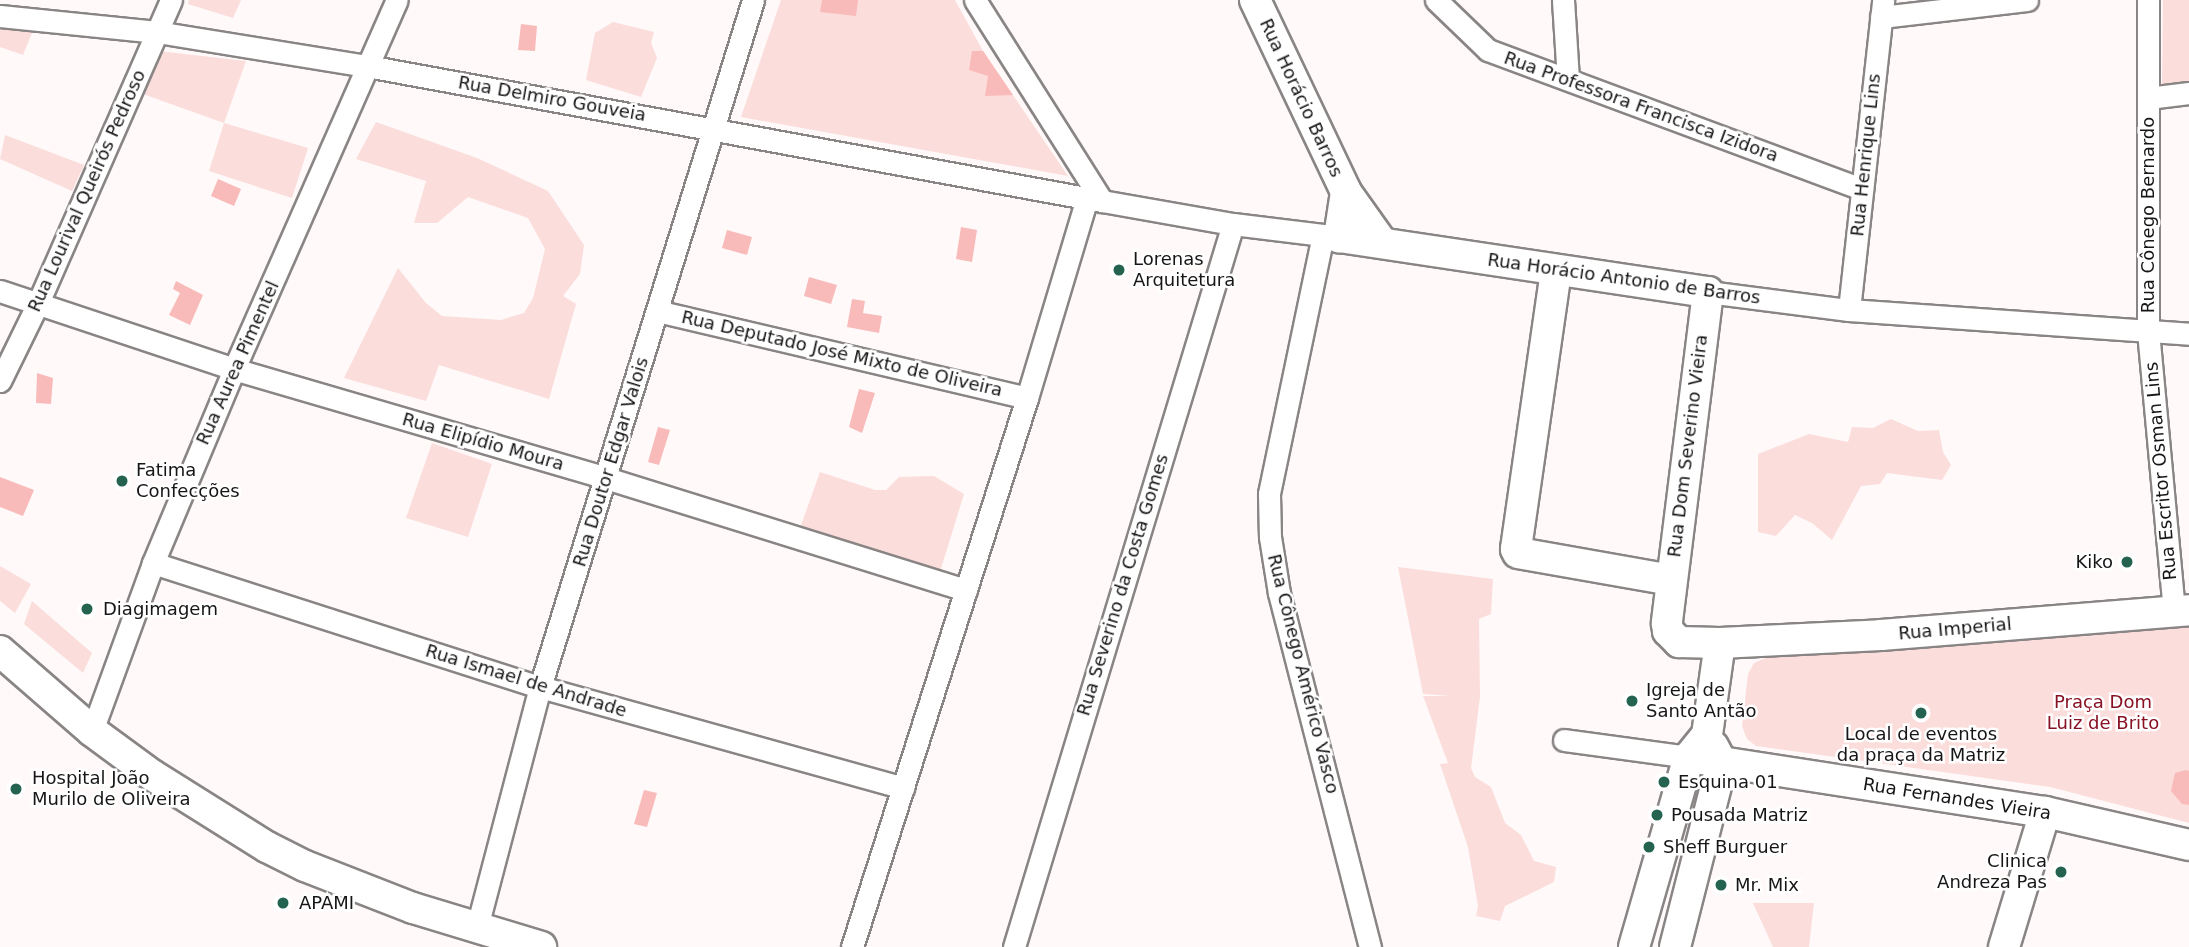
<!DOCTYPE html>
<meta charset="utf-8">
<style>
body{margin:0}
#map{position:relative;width:2189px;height:947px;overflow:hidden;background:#fff9f9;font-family:"DejaVu Sans",sans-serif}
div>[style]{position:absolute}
.green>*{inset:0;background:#fbdddb}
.water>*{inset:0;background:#f9bbb9}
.roads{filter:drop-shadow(2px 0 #8a8585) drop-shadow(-2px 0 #8a8585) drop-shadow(0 2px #8a8585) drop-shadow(0 -2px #8a8585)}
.street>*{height:21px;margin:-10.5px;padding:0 10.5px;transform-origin:10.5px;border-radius:10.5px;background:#fff}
.secondary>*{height:30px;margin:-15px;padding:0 15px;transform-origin:15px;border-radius:15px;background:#fff}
.dots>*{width:19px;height:19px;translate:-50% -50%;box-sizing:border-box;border:4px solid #fff;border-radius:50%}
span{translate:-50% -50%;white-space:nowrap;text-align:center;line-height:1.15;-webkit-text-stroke:5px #fff;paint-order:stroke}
.street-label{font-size:18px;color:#171515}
.poi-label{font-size:18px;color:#171515}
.left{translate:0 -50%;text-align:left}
.right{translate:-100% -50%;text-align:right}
.park-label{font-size:18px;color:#881123}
</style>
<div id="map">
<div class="green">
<div style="clip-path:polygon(189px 0,241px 0,233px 18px,188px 4px)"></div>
<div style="clip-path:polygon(781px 0,955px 0,983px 51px,1068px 176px,741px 117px)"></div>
<div style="clip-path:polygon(2163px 0,2189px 0,2189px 82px,2162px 86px)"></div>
<div style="clip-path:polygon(613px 22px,654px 32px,651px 43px,657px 58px,641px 97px,586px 80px,595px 33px)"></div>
<div style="clip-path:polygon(0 24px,34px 28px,23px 55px,0 47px)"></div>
<div style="clip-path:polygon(158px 51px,246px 61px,224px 123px,308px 148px,292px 198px,209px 171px,224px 123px,143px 94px)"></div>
<div style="clip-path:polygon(376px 122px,477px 158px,548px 191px,584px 245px,580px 274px,563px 296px,576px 304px,549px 399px,439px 365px,426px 401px,344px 378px,398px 268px,426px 303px,442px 316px,501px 320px,524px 313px,533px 298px,545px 249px,528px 218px,468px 197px,437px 223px,414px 223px,426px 181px,356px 159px)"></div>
<div style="clip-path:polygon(5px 135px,84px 165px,72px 191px,0 159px)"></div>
<div style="clip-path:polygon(1891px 419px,1918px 431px,1939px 430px,1943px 452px,1951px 465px,1942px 480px,1887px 473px,1880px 484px,1861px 486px,1832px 540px,1812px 523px,1795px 515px,1776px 536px,1758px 532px,1758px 454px,1809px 434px,1848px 442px,1852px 427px,1873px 428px)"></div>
<div style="clip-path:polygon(432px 443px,492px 464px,468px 537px,406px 518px)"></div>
<div style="clip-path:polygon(820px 472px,875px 490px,886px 490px,899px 477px,934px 476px,964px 494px,940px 572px,800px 528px)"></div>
<div style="clip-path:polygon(0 566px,31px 584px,15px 613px,0 601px)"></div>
<div style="clip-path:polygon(1398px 567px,1493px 579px,1491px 614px,1479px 619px,1480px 697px,1471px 768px,1475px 777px,1491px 787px,1505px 823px,1521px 835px,1534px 861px,1556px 867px,1554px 882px,1505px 906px,1500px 921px,1476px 916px,1478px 906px,1468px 847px,1440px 764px,1448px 763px,1423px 696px,1452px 696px,1423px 694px)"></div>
<div style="clip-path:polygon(32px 601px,92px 653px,83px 673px,24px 624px)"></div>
<div style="clip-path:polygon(2189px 622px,2189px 823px,2050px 787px,1756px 746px,1747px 739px,1742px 726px,1748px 674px,1754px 663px,1768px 657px)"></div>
<div style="clip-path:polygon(1753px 903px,1814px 903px,1809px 947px,1773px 947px)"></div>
</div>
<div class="water">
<div style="clip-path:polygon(822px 0,858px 0,856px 16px,820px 12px)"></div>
<div style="clip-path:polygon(521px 24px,537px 26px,535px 51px,518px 50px)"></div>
<div style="clip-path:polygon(972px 51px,983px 51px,1013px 95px,985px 96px,988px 76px,969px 70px)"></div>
<div style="clip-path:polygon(218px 179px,241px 189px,234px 206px,211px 196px)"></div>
<div style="clip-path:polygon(961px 227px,977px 230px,972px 262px,956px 259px)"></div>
<div style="clip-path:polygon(727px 230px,752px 237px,747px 255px,722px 248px)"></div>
<div style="clip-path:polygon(809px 277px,837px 285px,831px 304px,804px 296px)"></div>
<div style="clip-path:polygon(176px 281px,203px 295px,190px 325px,169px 315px,180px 293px,173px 289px)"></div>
<div style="clip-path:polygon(852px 299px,865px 301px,863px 313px,882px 316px,879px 333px,847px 327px)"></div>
<div style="clip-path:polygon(37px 373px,53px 378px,51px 404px,36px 403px)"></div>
<div style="clip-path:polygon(859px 389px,875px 393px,862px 433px,849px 427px)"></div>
<div style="clip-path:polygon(658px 427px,670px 430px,659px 465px,648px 462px)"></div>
<div style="clip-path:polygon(0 477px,34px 490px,23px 516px,0 507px)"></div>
<div style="clip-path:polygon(2186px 770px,2189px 771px,2189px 805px,2182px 804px,2171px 791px,2175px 773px)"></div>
<div style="clip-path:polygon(644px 790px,657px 793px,647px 827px,634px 824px)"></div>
</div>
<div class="roads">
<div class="street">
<div style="left:975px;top:0;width:238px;rotate:57.7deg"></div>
<div style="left:1436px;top:0;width:72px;rotate:43.9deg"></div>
<div style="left:1488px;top:50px;width:399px;rotate:20.4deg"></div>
<div style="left:1563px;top:0;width:79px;rotate:86.4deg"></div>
<div style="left:2148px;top:0;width:331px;rotate:90deg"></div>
<div style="left:2148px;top:331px;width:280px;rotate:84.7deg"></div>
<div style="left:0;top:16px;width:158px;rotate:5.8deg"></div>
<div style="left:157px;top:32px;width:213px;rotate:9.2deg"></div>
<div style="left:367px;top:66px;width:747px;rotate:10.41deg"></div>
<div style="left:1102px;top:201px;width:133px;rotate:10deg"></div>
<div style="left:1233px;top:224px;width:107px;rotate:7deg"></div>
<div style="left:1881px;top:17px;width:147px;rotate:-6.6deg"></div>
<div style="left:2148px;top:98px;width:41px;rotate:-7deg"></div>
<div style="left:1323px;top:235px;width:265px;rotate:101.8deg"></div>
<div style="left:1269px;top:494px;width:43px;rotate:88.7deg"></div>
<div style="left:1270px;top:537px;width:57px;rotate:80.9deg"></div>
<div style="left:1279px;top:593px;width:366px;rotate:75.6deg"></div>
<div style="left:0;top:291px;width:247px;rotate:18.4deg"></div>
<div style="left:234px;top:369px;width:388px;rotate:16.3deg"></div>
<div style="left:606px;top:478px;width:377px;rotate:17.3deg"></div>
<div style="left:1708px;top:292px;width:142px;rotate:7.3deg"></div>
<div style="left:1849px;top:310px;width:341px;rotate:4deg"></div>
<div style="left:1849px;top:310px;width:312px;rotate:-83.7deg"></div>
<div style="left:657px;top:311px;width:380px;rotate:13.2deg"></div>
<div style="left:0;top:381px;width:87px;rotate:-64deg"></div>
<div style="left:38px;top:303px;width:331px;rotate:-66.3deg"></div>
<div style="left:153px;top:563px;width:406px;rotate:17.8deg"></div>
<div style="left:540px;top:687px;width:377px;rotate:15.5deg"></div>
<div style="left:92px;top:731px;width:179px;rotate:-70deg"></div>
<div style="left:153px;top:563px;width:210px;rotate:-67.3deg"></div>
<div style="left:234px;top:369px;width:403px;rotate:-66.2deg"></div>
<div style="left:1564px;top:740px;width:126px;rotate:7.7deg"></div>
<div style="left:477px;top:927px;width:248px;rotate:-75.3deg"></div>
<div style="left:540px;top:687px;width:719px;rotate:-72.77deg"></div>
<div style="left:852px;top:947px;width:576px;rotate:-72.32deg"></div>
<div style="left:1027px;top:398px;width:209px;rotate:-73.3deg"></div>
<div style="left:1014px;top:947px;width:755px;rotate:-73.15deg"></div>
</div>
<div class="secondary">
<div style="left:1255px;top:0;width:212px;rotate:64.6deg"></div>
<div style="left:1346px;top:192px;width:60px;rotate:54.5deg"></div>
<div style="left:1346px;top:192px;width:46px;rotate:98.8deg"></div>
<div style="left:1339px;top:237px;width:373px;rotate:8.5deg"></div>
<div style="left:1708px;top:292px;width:334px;rotate:97.1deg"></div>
<div style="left:1667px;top:623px;width:8px;rotate:83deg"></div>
<div style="left:1668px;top:631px;width:16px;rotate:45deg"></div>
<div style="left:1679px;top:642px;width:41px;rotate:1.4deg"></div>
<div style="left:1720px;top:643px;width:161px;rotate:-2.8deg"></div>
<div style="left:1881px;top:635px;width:309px;rotate:-4.6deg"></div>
<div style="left:1556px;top:271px;width:281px;rotate:98.2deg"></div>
<div style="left:1516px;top:549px;width:4px;rotate:63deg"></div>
<div style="left:1518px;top:553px;width:155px;rotate:10deg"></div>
<div style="left:0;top:651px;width:122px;rotate:41deg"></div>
<div style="left:92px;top:731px;width:74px;rotate:36.3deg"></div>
<div style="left:152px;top:775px;width:136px;rotate:32.1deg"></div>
<div style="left:267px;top:847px;width:42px;rotate:26.6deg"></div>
<div style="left:305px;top:866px;width:116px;rotate:21.3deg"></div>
<div style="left:413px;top:908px;width:134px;rotate:16.9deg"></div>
<div style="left:1689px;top:757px;width:360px;rotate:8.8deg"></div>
<div style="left:2045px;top:812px;width:148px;rotate:12.9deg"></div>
<div style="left:1634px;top:947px;width:198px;rotate:-73.9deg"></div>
<div style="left:1689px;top:757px;width:28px;rotate:-51deg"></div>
<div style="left:1707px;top:735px;width:93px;rotate:-82deg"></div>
<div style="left:1675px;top:947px;width:190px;rotate:-75.7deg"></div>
<div style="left:1722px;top:763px;width:19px;rotate:-118deg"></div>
<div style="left:2004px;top:947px;width:141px;rotate:-73.1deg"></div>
</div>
</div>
<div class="dots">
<div style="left:1119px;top:270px;background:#236350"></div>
<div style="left:122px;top:481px;background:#236350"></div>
<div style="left:2127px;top:562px;background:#236350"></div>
<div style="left:87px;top:609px;background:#236350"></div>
<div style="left:1632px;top:701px;background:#236350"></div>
<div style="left:1921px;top:713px;background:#236350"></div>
<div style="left:1664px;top:782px;background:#236350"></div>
<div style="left:16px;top:789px;background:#236350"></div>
<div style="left:1657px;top:815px;background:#236350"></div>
<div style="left:1649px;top:847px;background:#236350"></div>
<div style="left:2061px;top:872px;background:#236350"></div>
<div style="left:1721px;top:885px;background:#236350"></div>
<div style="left:283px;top:903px;background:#236350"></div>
</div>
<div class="street-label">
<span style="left:1301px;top:98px;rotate:65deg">Rua Horácio Barros</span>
<span style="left:552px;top:99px;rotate:10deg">Rua Delmiro Gouveia</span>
<span style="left:1641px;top:107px;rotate:20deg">Rua Professora Francisca Izidora</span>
<span style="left:1866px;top:155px;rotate:-84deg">Rua Henrique Lins</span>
<span style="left:87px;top:191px;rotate:-66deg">Rua Lourival Queirós Pedroso</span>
<span style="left:2148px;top:215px;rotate:-90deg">Rua Cônego Bernardo</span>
<span style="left:1624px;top:279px;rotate:8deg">Rua Horácio Antonio de Barros</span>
<span style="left:842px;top:354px;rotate:13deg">Rua Deputado José Mixto de Oliveira</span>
<span style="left:238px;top:363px;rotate:-66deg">Rua Aurea Pimentel</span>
<span style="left:483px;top:442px;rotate:16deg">Rua Elipídio Moura</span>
<span style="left:1688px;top:446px;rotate:-83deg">Rua Dom Severino Vieira</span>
<span style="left:611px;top:462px;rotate:-73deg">Rua Doutor Edgar Valois</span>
<span style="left:2161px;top:471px;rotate:-95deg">Rua Escritor Osman Lins</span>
<span style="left:1123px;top:585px;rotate:-73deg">Rua Severino da Costa Gomes</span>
<span style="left:1955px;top:629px;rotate:-5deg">Rua Imperial</span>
<span style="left:1303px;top:674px;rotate:76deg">Rua Cônego Américo Vasco</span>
<span style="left:526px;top:681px;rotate:17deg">Rua Ismael de Andrade</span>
<span style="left:1957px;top:799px;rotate:9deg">Rua Fernandes Vieira</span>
</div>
<div class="poi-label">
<span class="left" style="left:1133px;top:270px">Lorenas<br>Arquitetura</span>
<span class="left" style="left:136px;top:481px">Fatima<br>Confecções</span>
<span class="right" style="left:2113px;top:562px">Kiko</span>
<span class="left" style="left:103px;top:609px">Diagimagem</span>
<span class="left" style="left:1646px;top:701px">Igreja de<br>Santo Antão</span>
<span style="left:1921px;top:745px">Local de eventos<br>da praça da Matriz</span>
<span class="left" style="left:32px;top:789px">Hospital João<br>Murilo de Oliveira</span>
<span class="left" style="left:1678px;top:782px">Esquina 01</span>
<span class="left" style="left:1671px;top:815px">Pousada Matriz</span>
<span class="left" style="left:1663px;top:847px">Sheff Burguer</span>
<span class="right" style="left:2047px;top:872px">Clinica<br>Andreza Pas</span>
<span class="left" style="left:1735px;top:885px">Mr. Mix</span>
<span class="left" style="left:299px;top:903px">APAMI</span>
</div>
<div class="park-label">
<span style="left:2103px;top:713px">Praça Dom<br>Luiz de Brito</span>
</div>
</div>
